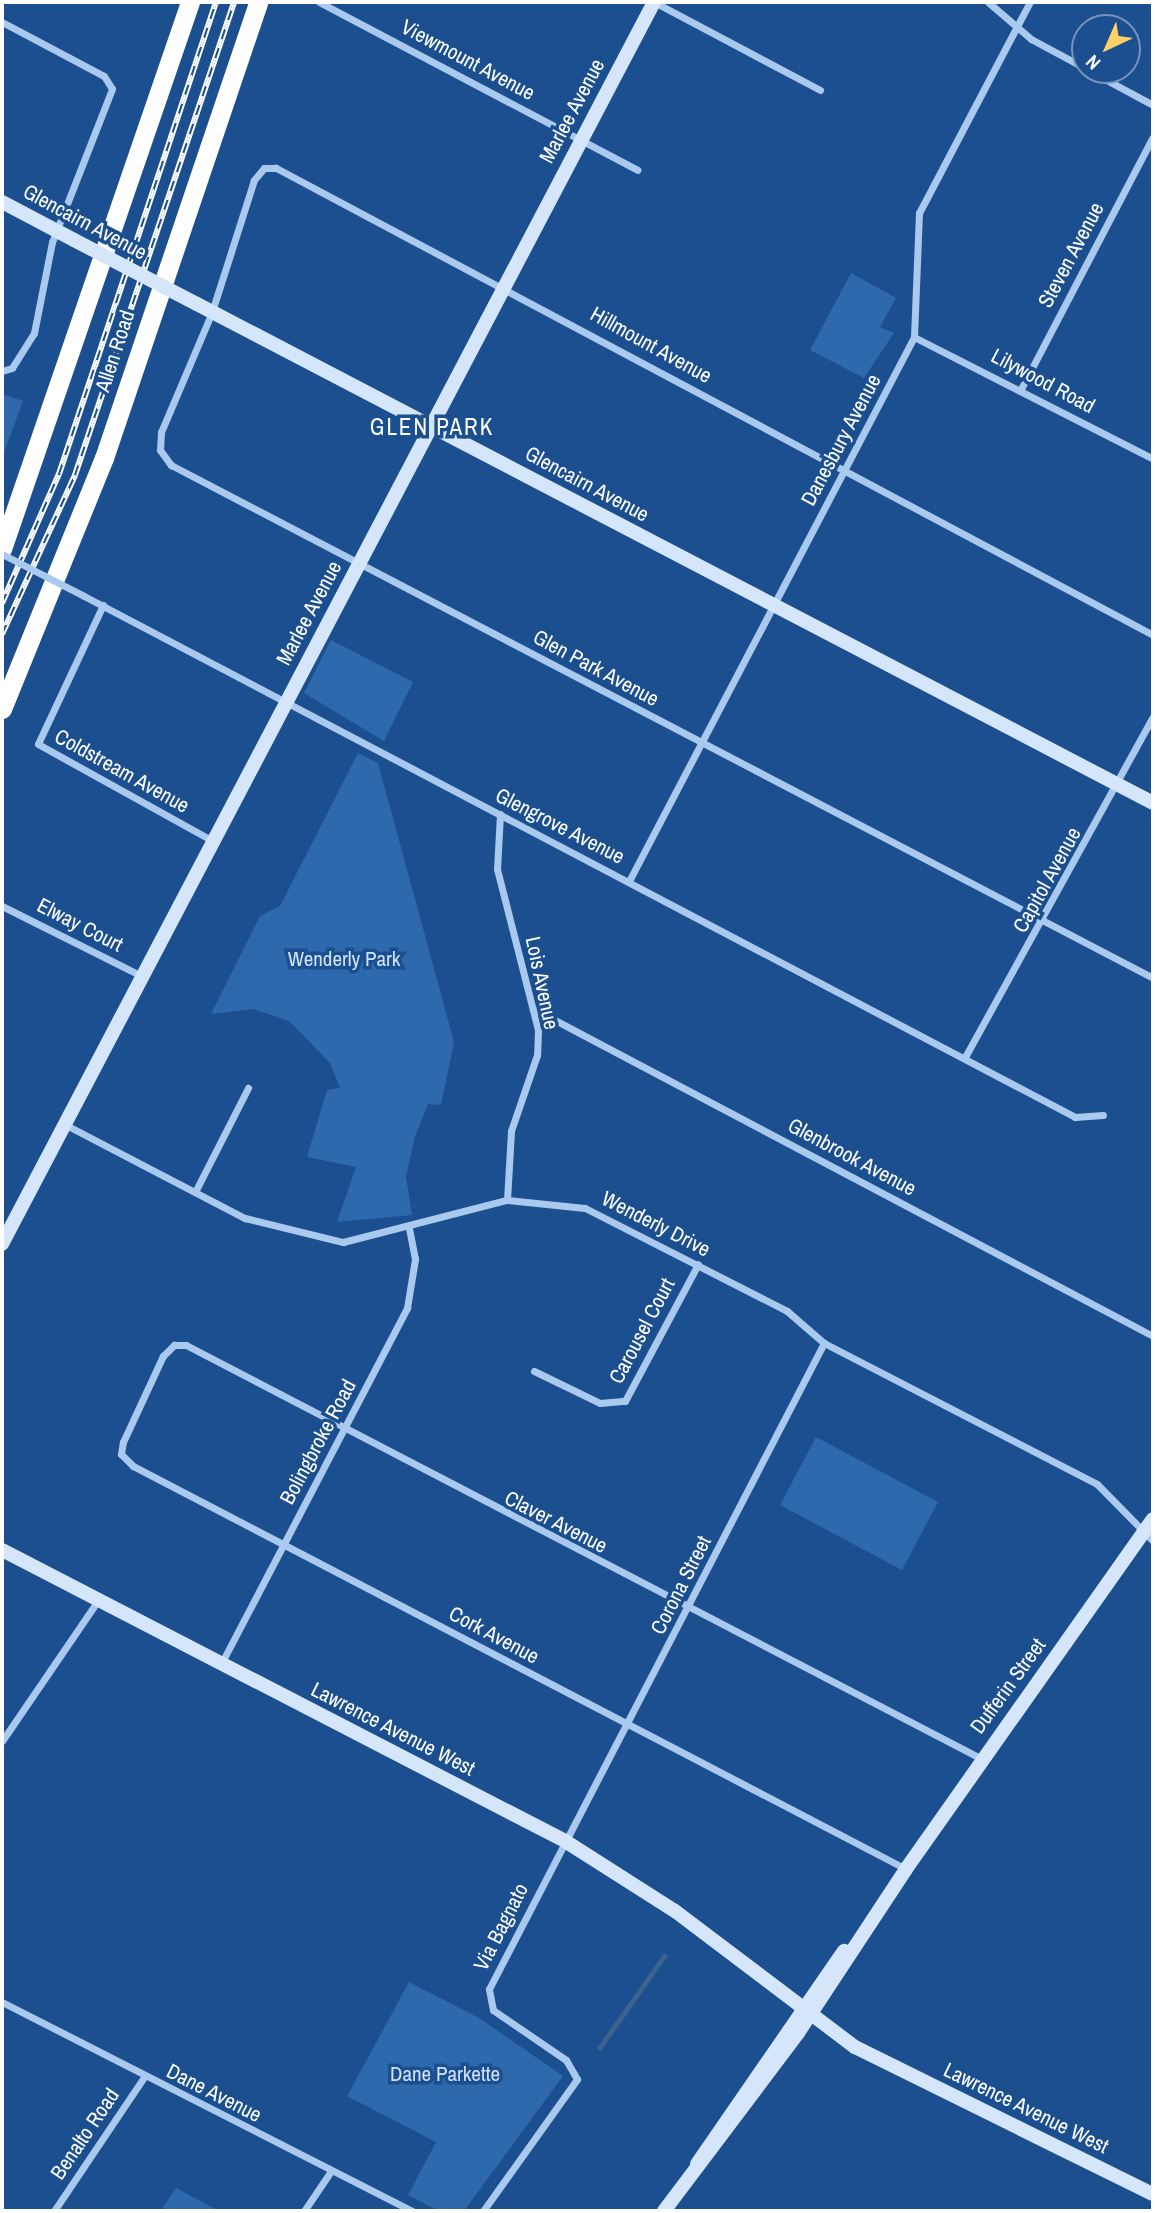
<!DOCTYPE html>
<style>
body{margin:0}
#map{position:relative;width:1155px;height:2213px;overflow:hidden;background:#1b4f8f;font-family:"Archivo Narrow",sans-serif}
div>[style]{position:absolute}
.green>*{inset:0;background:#2e69ad}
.water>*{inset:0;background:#3c6290}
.street>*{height:7px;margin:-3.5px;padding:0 3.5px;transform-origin:3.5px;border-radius:3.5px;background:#a9c9ee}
.secondary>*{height:14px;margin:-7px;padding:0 7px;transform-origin:7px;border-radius:7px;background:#d6e6fa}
.highway>*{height:19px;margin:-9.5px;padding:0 9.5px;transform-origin:9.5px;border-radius:9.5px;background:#fff}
.rail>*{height:6px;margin-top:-3px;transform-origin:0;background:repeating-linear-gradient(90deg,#1b4f8f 0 10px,#fff 0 20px);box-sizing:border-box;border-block:2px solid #fff}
.street-bridge>*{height:7px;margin:-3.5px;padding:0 3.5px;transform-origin:3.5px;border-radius:3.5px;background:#a9c9ee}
.secondary-bridge>*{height:14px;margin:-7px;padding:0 7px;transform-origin:7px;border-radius:7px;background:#d6e6fa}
span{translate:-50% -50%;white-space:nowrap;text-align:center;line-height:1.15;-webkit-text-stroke:7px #1b4f8f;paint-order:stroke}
.street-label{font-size:21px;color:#fff}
.park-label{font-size:21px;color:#cfe3fa}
.neighbourhood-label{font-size:23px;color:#fff;letter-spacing:2px}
.frame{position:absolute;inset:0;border:4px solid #fff;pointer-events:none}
.north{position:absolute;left:1071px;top:14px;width:70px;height:70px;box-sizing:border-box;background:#1b4f8f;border:2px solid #7695bc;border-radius:50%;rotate:224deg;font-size:19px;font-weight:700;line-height:28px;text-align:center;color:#fff}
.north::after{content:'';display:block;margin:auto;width:24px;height:32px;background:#ffd166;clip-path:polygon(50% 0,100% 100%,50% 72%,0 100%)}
</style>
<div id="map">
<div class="green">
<div style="clip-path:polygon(851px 273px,896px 298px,880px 327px,894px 333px,864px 378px,810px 350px)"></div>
<div style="clip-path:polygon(2px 394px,23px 401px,2px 458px)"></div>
<div style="clip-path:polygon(331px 640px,413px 682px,384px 741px,304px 693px)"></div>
<div style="clip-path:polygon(358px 753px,378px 763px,454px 1042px,441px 1105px,428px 1104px,415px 1136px,406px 1177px,412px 1215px,337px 1222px,356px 1167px,307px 1157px,327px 1090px,340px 1088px,330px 1063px,289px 1021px,253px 1009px,211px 1014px,260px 916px,280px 906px)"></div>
<div style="clip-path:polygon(816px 1437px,938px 1502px,902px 1570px,780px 1505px)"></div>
<div style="clip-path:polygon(409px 1982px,479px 2018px,563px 2076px,464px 2211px,439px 2211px,408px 2195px,436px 2142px,347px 2096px)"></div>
<div style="clip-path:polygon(176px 2188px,219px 2211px,161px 2211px)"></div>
</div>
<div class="water">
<div style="clip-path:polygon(664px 1953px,668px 1956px,601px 2051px,597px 2048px)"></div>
</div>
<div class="street">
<div style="left:319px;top:2px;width:360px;rotate:27.8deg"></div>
<div style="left:654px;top:2px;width:188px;rotate:27.9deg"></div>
<div style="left:988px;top:2px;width:57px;rotate:40.7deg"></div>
<div style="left:1031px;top:39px;width:61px;rotate:28.2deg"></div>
<div style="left:2px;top:22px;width:115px;rotate:27.9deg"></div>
<div style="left:104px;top:76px;width:15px;rotate:58deg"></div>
<div style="left:112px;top:89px;width:164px;rotate:111.4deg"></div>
<div style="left:52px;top:242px;width:93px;rotate:101.2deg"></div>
<div style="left:34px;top:333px;width:41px;rotate:122.2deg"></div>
<div style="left:12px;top:368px;width:10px;rotate:163deg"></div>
<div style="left:1088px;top:70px;width:74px;rotate:28.3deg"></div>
<div style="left:914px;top:337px;width:268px;rotate:27deg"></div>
<div style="left:1021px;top:389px;width:284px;rotate:-62.4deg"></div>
<div style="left:84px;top:596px;width:1120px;rotate:27.73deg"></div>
<div style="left:1075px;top:1117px;width:28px;rotate:-4deg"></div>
<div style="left:103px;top:605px;width:153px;rotate:115.1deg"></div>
<div style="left:38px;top:744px;width:200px;rotate:29deg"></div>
<div style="left:1153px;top:635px;width:994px;rotate:-151.96deg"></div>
<div style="left:276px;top:168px;width:12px;rotate:180deg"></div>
<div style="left:264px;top:168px;width:16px;rotate:130deg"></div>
<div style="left:254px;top:180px;width:139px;rotate:107.7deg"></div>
<div style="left:212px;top:312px;width:130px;rotate:113deg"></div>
<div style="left:161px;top:432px;width:18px;rotate:93deg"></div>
<div style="left:160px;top:450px;width:19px;rotate:54deg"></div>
<div style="left:171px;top:465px;width:1108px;rotate:27.58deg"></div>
<div style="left:500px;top:814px;width:55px;rotate:93.1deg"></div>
<div style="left:497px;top:869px;width:166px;rotate:75.7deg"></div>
<div style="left:538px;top:1030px;width:25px;rotate:92deg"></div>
<div style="left:537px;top:1055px;width:80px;rotate:108.9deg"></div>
<div style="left:511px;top:1131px;width:69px;rotate:93.3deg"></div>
<div style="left:629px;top:881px;width:614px;rotate:-62.35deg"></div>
<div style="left:914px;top:337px;width:124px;rotate:-87.7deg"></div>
<div style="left:919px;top:213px;width:238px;rotate:-62.3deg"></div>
<div style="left:2px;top:906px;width:157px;rotate:26.6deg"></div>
<div style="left:534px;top:1009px;width:700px;rotate:27.85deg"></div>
<div style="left:965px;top:1057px;width:389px;rotate:-61.1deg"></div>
<div style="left:66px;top:1125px;width:202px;rotate:27.5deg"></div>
<div style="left:245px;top:1218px;width:101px;rotate:13.8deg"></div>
<div style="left:343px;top:1242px;width:169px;rotate:-14.4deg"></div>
<div style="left:507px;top:1200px;width:78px;rotate:5.9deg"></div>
<div style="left:585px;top:1208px;width:227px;rotate:27deg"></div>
<div style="left:787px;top:1311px;width:49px;rotate:40.9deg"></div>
<div style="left:824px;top:1343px;width:307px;rotate:27.3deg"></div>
<div style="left:1097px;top:1484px;width:80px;rotate:45.5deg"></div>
<div style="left:195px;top:1192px;width:117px;rotate:-63deg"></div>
<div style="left:534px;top:1371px;width:73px;rotate:25.9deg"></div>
<div style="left:600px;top:1403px;width:25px;rotate:-5deg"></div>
<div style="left:625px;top:1401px;width:155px;rotate:-61.9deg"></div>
<div style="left:221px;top:1664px;width:402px;rotate:-62.4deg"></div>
<div style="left:407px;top:1308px;width:50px;rotate:-80.7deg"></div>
<div style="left:415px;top:1259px;width:31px;rotate:-101deg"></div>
<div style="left:2px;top:1741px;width:172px;rotate:-55.7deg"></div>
<div style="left:906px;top:1869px;width:872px;rotate:-152.46deg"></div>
<div style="left:133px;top:1466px;width:17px;rotate:-135deg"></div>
<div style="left:121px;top:1454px;width:12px;rotate:-81deg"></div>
<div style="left:123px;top:1442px;width:95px;rotate:-65.1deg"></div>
<div style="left:163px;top:1356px;width:16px;rotate:-45deg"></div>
<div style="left:174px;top:1345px;width:12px"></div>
<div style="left:186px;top:1345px;width:897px;rotate:27.48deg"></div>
<div style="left:2px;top:2002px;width:460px;rotate:27deg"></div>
<div style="left:54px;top:2211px;width:161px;rotate:-56.1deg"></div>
<div style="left:304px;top:2211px;width:48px;rotate:-56deg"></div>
<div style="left:483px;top:2211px;width:162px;rotate:-54.5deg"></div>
<div style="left:577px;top:2079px;width:22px;rotate:-120deg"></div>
<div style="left:566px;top:2060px;width:88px;rotate:-145.6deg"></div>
<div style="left:493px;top:2010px;width:21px;rotate:-101deg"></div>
<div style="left:489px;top:1989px;width:728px;rotate:-62.59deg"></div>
</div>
<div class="secondary">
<div style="left:2px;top:202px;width:81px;rotate:27.8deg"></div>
<div style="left:197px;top:304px;width:1078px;rotate:27.56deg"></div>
<div style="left:2px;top:1244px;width:1403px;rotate:-62.3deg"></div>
<div style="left:2px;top:1550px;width:634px;rotate:27.33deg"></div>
<div style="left:565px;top:1841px;width:130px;rotate:32.5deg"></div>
<div style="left:675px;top:1911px;width:226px;rotate:37.1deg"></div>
<div style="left:855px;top:2047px;width:332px;rotate:26.3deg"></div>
<div style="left:697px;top:2164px;width:259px;rotate:-55.4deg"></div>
<div style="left:664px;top:2211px;width:223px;rotate:-53deg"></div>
<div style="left:798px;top:2033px;width:196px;rotate:-56.6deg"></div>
<div style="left:906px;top:1869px;width:428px;rotate:-54.8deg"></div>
</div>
<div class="highway">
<div style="left:2px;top:549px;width:578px;rotate:-71.03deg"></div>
<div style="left:2px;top:709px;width:271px;rotate:-67.9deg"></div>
<div style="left:104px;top:458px;width:481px;rotate:-71.3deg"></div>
</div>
<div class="rail">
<div style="left:2px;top:603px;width:141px;rotate:-66.2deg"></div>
<div style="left:59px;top:474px;width:497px;rotate:-71.6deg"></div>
<div style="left:2px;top:634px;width:175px;rotate:-65.3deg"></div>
<div style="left:75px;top:475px;width:499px;rotate:-71.4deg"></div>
</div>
<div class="street-bridge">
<div style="left:2px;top:554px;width:92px;rotate:27.1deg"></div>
</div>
<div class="secondary-bridge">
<div style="left:74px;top:240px;width:139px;rotate:27.5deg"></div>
</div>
<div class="street-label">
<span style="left:468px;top:60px;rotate:28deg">Viewmount Avenue</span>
<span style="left:572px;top:111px;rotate:-62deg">Marlee Avenue</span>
<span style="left:85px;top:222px;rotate:28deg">Glencairn Avenue</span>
<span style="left:1071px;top:255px;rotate:-62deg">Steven Avenue</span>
<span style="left:651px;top:345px;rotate:29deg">Hillmount Avenue</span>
<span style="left:115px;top:351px;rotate:-72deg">Allen Road</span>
<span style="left:1043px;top:381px;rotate:28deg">Lilywood Road</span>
<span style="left:841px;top:440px;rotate:-62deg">Danesbury Avenue</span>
<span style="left:587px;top:484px;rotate:28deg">Glencairn Avenue</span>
<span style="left:309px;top:613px;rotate:-62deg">Marlee Avenue</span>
<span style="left:596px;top:668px;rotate:28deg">Glen Park Avenue</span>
<span style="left:122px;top:771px;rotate:29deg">Coldstream Avenue</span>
<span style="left:560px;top:826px;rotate:27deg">Glengrove Avenue</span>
<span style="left:1047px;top:880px;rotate:-61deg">Capitol Avenue</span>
<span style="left:80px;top:925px;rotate:27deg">Elway Court</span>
<span style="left:542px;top:983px;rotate:78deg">Lois Avenue</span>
<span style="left:852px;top:1157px;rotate:28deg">Glenbrook Avenue</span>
<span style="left:656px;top:1224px;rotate:27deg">Wenderly Drive</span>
<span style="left:642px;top:1331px;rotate:-62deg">Carousel Court</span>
<span style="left:318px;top:1442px;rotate:-62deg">Bolingbroke Road</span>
<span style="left:556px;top:1522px;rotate:27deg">Claver Avenue</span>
<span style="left:681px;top:1585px;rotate:-63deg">Corona Street</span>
<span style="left:494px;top:1635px;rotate:28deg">Cork Avenue</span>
<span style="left:1008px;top:1686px;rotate:-54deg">Dufferin Street</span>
<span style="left:393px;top:1729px;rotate:27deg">Lawrence Avenue West</span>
<span style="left:501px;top:1927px;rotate:-63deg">Via Bagnato</span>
<span style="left:214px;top:2093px;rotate:27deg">Dane Avenue</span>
<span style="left:1026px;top:2108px;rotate:26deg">Lawrence Avenue West</span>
<span style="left:85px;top:2134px;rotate:-56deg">Benalto Road</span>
</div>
<div class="park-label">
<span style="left:344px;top:959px">Wenderly Park</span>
<span style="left:445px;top:2074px">Dane Parkette</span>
</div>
<div class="neighbourhood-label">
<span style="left:432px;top:427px">GLEN PARK</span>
</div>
<div class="frame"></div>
<div class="north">N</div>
</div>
